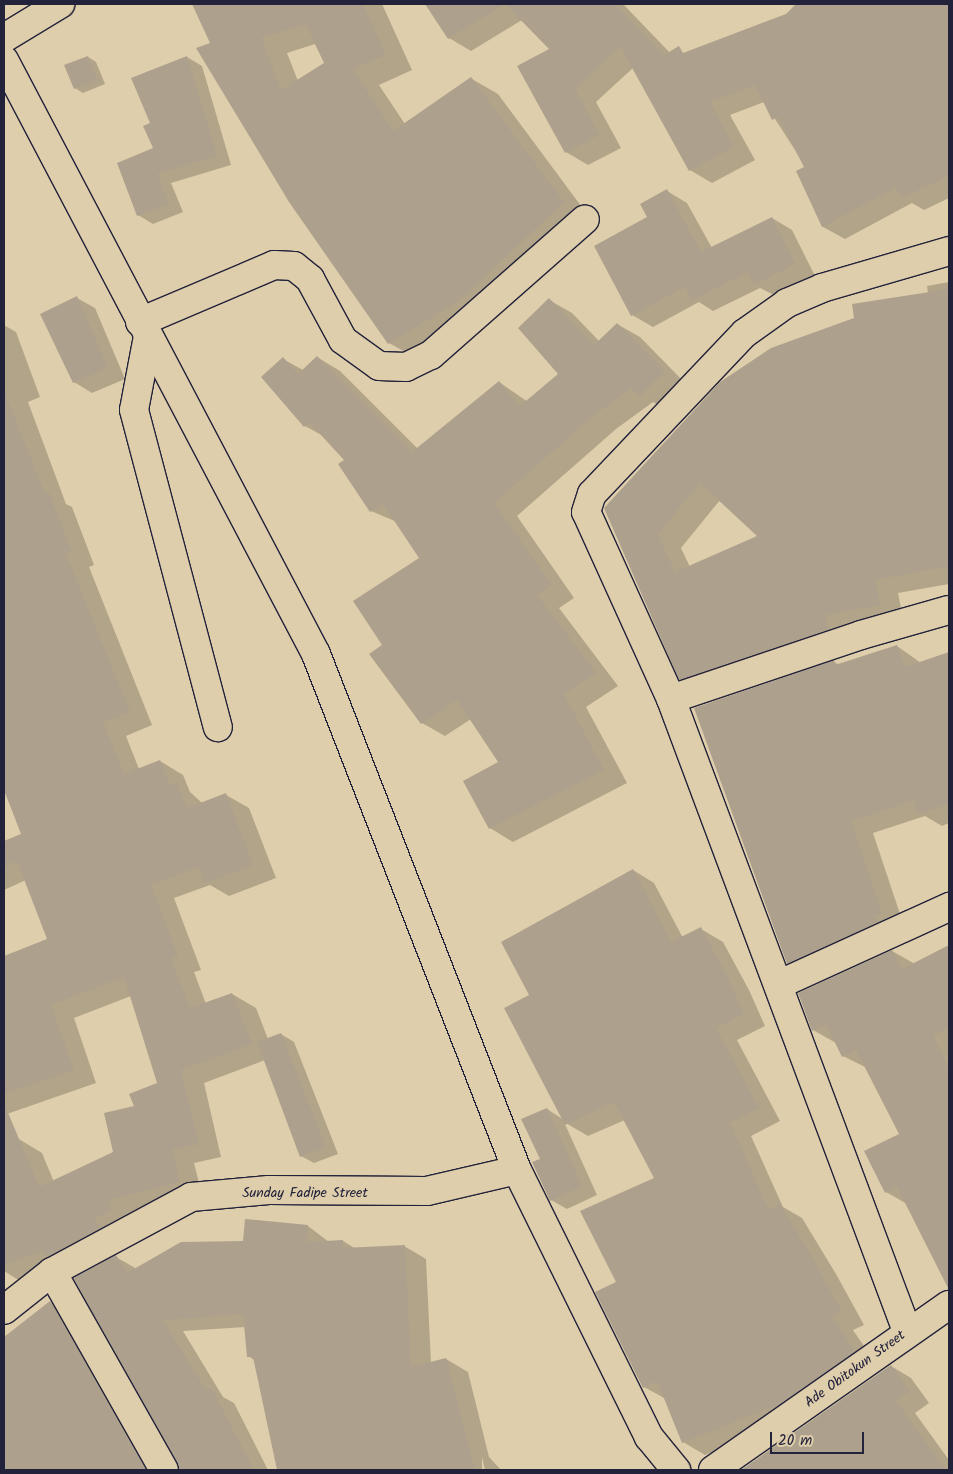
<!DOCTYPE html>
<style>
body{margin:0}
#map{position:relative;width:953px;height:1474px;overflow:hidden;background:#dfceab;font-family:Kalam,sans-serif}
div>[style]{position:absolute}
.shadow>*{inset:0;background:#0003}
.building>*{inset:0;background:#ada18e}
.roads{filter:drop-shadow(1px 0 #22223b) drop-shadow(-1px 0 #22223b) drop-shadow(0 1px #22223b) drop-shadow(0 -1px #22223b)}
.minor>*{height:28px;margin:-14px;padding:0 14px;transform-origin:14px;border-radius:14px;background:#dfceab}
span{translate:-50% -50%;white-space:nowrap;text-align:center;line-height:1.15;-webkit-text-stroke:4.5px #dfceab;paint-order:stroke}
.street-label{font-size:14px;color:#22223b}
.frame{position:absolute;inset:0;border:5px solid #22223b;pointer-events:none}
.scale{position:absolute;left:770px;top:1432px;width:94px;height:22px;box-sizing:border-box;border:2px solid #22223b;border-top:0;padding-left:6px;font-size:15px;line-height:18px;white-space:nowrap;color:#22223b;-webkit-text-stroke:4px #dfceab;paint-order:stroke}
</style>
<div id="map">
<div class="shadow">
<div style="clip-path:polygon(evenodd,194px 4px,382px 4px,412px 70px,379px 85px,405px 124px,472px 79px,498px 94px,590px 218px,416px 358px,389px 343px,212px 44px,194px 4px,315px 44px,325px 64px,298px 81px,287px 53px,315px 44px)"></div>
<div style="clip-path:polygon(427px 4px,623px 4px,675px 58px,787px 15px,797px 4px,949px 4px,949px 198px,924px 210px,912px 203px,845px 239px,823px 227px,798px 172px,806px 167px,764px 102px,730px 115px,755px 160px,712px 183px,690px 170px,634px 67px,596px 102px,621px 148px,588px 165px,566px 152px,551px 50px,522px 20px,471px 51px,449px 38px)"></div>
<div style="clip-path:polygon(88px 57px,96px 62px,105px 84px,83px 93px,75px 88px)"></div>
<div style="clip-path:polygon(187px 57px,202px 66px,231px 165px,171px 183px,183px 212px,153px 224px,138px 215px,155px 149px,151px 124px)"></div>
<div style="clip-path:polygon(667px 191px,687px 203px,712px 248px,772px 218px,792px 230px,815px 276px,776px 296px,760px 288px,713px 311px,699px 302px,653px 327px,632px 315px,595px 246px,649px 218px)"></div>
<div style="clip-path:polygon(evenodd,949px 282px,949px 584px,898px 593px,903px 618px,704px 692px,680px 679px,605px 508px,928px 293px,927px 286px,949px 282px,720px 500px,759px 536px,690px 567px,681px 548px,720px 500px)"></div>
<div style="clip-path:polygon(77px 298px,95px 308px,125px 379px,92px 393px,74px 382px)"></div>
<div style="clip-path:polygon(549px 300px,572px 313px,600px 342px,617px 324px,640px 337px,687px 385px,663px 408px,653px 402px,616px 429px,517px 516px,574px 598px,559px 608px,618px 686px,586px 707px,627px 783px,513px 842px,490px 828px,500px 763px,471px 719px,445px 736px,422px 723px,384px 646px,421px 558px,397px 522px,371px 511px,346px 460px,325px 437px,305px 426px,283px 359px,303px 370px,317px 357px,340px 371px,418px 449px,499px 382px,528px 402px,560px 374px)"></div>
<div style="clip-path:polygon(4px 325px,16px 332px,40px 397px,28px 402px,66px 504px,72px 507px,94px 565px,89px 567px,152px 725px,126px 736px,139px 769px,160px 761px,183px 775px,190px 792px,202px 803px,226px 795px,249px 808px,276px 878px,229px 896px,210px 885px,174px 898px,201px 970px,194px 972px,206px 1004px,232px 994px,256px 1008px,268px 1039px,281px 1034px,294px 1042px,338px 1154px,314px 1163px,301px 1156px,265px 1060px,204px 1083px,221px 1157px,194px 1163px,202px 1195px,130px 1213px,135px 1224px,20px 1281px,4px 1271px,4px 1145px,19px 1139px,42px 1153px,54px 1182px,115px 1153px,136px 1107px,158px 1084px,131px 996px,74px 1018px,96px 1083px,4px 1115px,4px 957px,48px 939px,26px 880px,4px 890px,4px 842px,22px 835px,4px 788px)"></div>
<div style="clip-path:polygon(897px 646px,921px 663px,949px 653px,949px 823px,942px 826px,925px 816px,873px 833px,904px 926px,810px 976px,788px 963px,834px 662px,840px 665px)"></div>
<div style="clip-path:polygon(633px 870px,654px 883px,683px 938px,701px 929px,723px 942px,749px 990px,765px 1026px,737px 1040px,780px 1121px,751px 1136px,783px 1207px,802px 1218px,836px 1274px,864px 1325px,853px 1330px,876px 1364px,804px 1415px,705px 1455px,683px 1442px,666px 1399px,644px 1387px,618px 1283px,655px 1179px,625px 1120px,588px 1136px,564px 1122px,597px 1195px,567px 1209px,551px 1200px,541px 1159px,547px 1109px,564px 1120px,531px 995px)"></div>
<div style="clip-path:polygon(949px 948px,949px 1268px,935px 1260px,907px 1204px,886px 1192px,901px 1134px,867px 1068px,843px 1056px,836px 1043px,813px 1030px,892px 951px,915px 964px)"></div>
<div style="clip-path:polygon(246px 1221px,308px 1226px,329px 1242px,343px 1241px,356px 1249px,404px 1246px,426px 1259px,431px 1363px,446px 1359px,468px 1372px,489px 1457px,501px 1470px,485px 1470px,482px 1457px,482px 1470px,278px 1470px,256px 1361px,248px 1356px,246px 1327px,183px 1331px,223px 1397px,234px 1403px,268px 1470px,179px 1470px,116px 1257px,137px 1269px,244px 1242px)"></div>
<div style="clip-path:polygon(50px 1302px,72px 1314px,160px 1470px,4px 1470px,4px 1379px,10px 1375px,4px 1368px,4px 1339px)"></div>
<div style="clip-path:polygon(891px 1366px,911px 1378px,929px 1403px,915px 1413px,949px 1460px,949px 1470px,751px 1470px)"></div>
</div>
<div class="building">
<div style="clip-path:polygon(evenodd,192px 4px,363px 4px,386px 55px,353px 69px,393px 131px,471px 77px,564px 202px,459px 301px,388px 344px,289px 202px,196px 48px,210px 43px,192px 4px,306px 24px,324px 63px,281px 90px,261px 38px,306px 24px)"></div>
<div style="clip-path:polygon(425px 4px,505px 4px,448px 39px)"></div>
<div style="clip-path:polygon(505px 4px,615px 4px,664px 55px,679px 46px,683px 53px,786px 14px,796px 4px,949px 4px,949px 176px,902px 198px,896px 188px,822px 227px,796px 171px,804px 167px,778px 117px,772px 120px,755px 85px,710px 102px,734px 147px,689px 171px,620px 46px,575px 89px,599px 135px,565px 153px,517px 66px,549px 49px)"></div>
<div style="clip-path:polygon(88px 56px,97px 80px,74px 89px,64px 65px)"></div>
<div style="clip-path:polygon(187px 56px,217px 156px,157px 174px,169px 204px,137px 216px,117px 163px,153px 148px,143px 126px,150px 123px,131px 78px)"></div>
<div style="clip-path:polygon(667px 189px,701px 252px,772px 217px,795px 264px,754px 285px,747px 273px,692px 300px,685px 287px,631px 316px,594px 246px,647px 217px,640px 204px)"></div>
<div style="clip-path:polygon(evenodd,949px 289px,949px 566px,875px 580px,880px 605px,826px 615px,828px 630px,679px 680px,604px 508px,720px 382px,771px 348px,854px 318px,852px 304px,949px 289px,700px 483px,757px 536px,675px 572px,658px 534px,700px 483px)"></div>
<div style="clip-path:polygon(77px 296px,108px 368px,73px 383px,40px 314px)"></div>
<div style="clip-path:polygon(549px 298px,594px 345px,617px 323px,665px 371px,640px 396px,631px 388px,593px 416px,494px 503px,552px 585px,537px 595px,596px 673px,564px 694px,604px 770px,489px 829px,463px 781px,498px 762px,457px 700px,421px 724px,369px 654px,382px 645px,353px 601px,419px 558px,383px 504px,370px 512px,338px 464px,344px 460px,309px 422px,304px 427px,261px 377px,283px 357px,298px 374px,317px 356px,412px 452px,499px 381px,520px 406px,558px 374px,518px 328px)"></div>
<div style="clip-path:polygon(4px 391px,45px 494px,49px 492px,72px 552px,66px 554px,130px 712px,103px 722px,124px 774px,160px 760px,170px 786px,177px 783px,187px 808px,226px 793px,253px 865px,205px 883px,199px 867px,151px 885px,178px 956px,171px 959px,190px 1008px,232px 993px,252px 1044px,181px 1070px,199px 1144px,172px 1150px,180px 1182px,108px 1200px,112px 1210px,94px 1219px,100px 1228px,47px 1257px,43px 1251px,4px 1265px,4px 1103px,39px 1187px,113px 1152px,104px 1113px,134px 1106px,129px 1094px,157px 1083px,124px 977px,51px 1005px,74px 1070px,4px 1094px,4px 956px,47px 939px,17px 861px,4px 867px,4px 841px,21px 834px,4px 790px)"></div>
<div style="clip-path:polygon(897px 645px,905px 667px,949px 652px,949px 804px,918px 814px,914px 800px,851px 821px,882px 913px,874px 916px,878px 922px,787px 964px,694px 708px,834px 660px,835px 665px)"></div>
<div style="clip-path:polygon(633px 869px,671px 942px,701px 927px,727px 976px,744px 1014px,716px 1028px,759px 1108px,730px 1123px,769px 1210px,780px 1204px,814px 1260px,842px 1312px,832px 1317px,855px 1351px,782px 1403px,682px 1443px,657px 1381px,643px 1388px,595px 1292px,616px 1282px,580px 1211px,654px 1178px,614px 1102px,565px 1125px,504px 1008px,529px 995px,501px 942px)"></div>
<div style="clip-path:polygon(949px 945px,949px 1028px,933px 1036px,949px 1068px,949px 1290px,897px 1187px,885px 1193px,864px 1151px,899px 1134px,856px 1050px,842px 1057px,826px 1024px,812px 1031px,798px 993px,892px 950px,902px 969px)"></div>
<div style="clip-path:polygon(281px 1033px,326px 1147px,300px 1157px,257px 1042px)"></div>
<div style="clip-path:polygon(547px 1108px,582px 1186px,550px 1201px,532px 1162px,540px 1159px,521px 1119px)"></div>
<div style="clip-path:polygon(245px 1219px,308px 1225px,307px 1242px,343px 1240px,343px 1248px,405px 1245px,411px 1367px,446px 1358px,475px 1470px,277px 1470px,253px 1357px,247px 1357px,243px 1314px,163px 1320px,205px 1389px,212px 1389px,254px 1470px,180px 1470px,73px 1278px,116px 1255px,127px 1273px,181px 1242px,243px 1241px)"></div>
<div style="clip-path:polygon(50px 1301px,146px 1470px,4px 1470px,4px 1337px)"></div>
<div style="clip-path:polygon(891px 1365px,910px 1391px,896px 1401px,946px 1470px,741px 1470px)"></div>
</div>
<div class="roads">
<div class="minor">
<div style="left:4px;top:38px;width:66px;rotate:-31.3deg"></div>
<div style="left:4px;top:60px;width:671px;rotate:62.29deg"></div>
<div style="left:316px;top:654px;width:554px;rotate:68.72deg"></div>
<div style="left:517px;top:1170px;width:298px;rotate:63.7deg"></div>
<div style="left:649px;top:1437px;width:43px;rotate:50.7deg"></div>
<div style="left:140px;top:322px;width:146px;rotate:-23deg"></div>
<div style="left:274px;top:265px;width:20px;rotate:3deg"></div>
<div style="left:294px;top:266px;width:21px;rotate:39deg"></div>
<div style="left:310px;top:279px;width:69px;rotate:61.6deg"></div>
<div style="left:343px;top:340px;width:44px;rotate:35.8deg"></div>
<div style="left:379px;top:366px;width:27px;rotate:2deg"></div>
<div style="left:406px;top:367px;width:28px;rotate:-26deg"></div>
<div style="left:431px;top:355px;width:205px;rotate:-41.4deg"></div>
<div style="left:148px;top:336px;width:75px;rotate:100.7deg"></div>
<div style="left:134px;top:410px;width:328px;rotate:75.2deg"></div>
<div style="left:671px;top:699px;width:200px;rotate:-18.6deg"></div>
<div style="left:861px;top:635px;width:91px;rotate:-15.9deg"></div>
<div style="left:780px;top:984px;width:186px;rotate:-24.5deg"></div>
<div style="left:52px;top:1272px;width:227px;rotate:60.5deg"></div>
<div style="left:4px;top:1310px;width:61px;rotate:-38.4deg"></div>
<div style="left:52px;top:1272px;width:158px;rotate:-28.3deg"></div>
<div style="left:191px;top:1197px;width:78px;rotate:-5.1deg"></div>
<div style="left:269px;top:1190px;width:158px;rotate:0.4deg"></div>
<div style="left:427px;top:1191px;width:92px;rotate:-13.1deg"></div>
<div style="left:907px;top:1331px;width:675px;rotate:-110.48deg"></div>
<div style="left:671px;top:699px;width:205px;rotate:-114.4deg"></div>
<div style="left:586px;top:512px;width:19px;rotate:-72deg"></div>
<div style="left:592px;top:494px;width:222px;rotate:-46.5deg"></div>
<div style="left:745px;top:333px;width:52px;rotate:-35.5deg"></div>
<div style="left:787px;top:303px;width:38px;rotate:-23deg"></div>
<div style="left:822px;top:288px;width:132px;rotate:-16.2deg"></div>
<div style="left:713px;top:1470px;width:288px;rotate:-35deg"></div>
</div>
</div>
<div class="street-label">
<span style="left:305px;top:1193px">Sunday Fadipe Street</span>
<span style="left:855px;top:1369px;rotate:-36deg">Ade Obitokun Street</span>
</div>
<div class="frame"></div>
<div class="scale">20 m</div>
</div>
